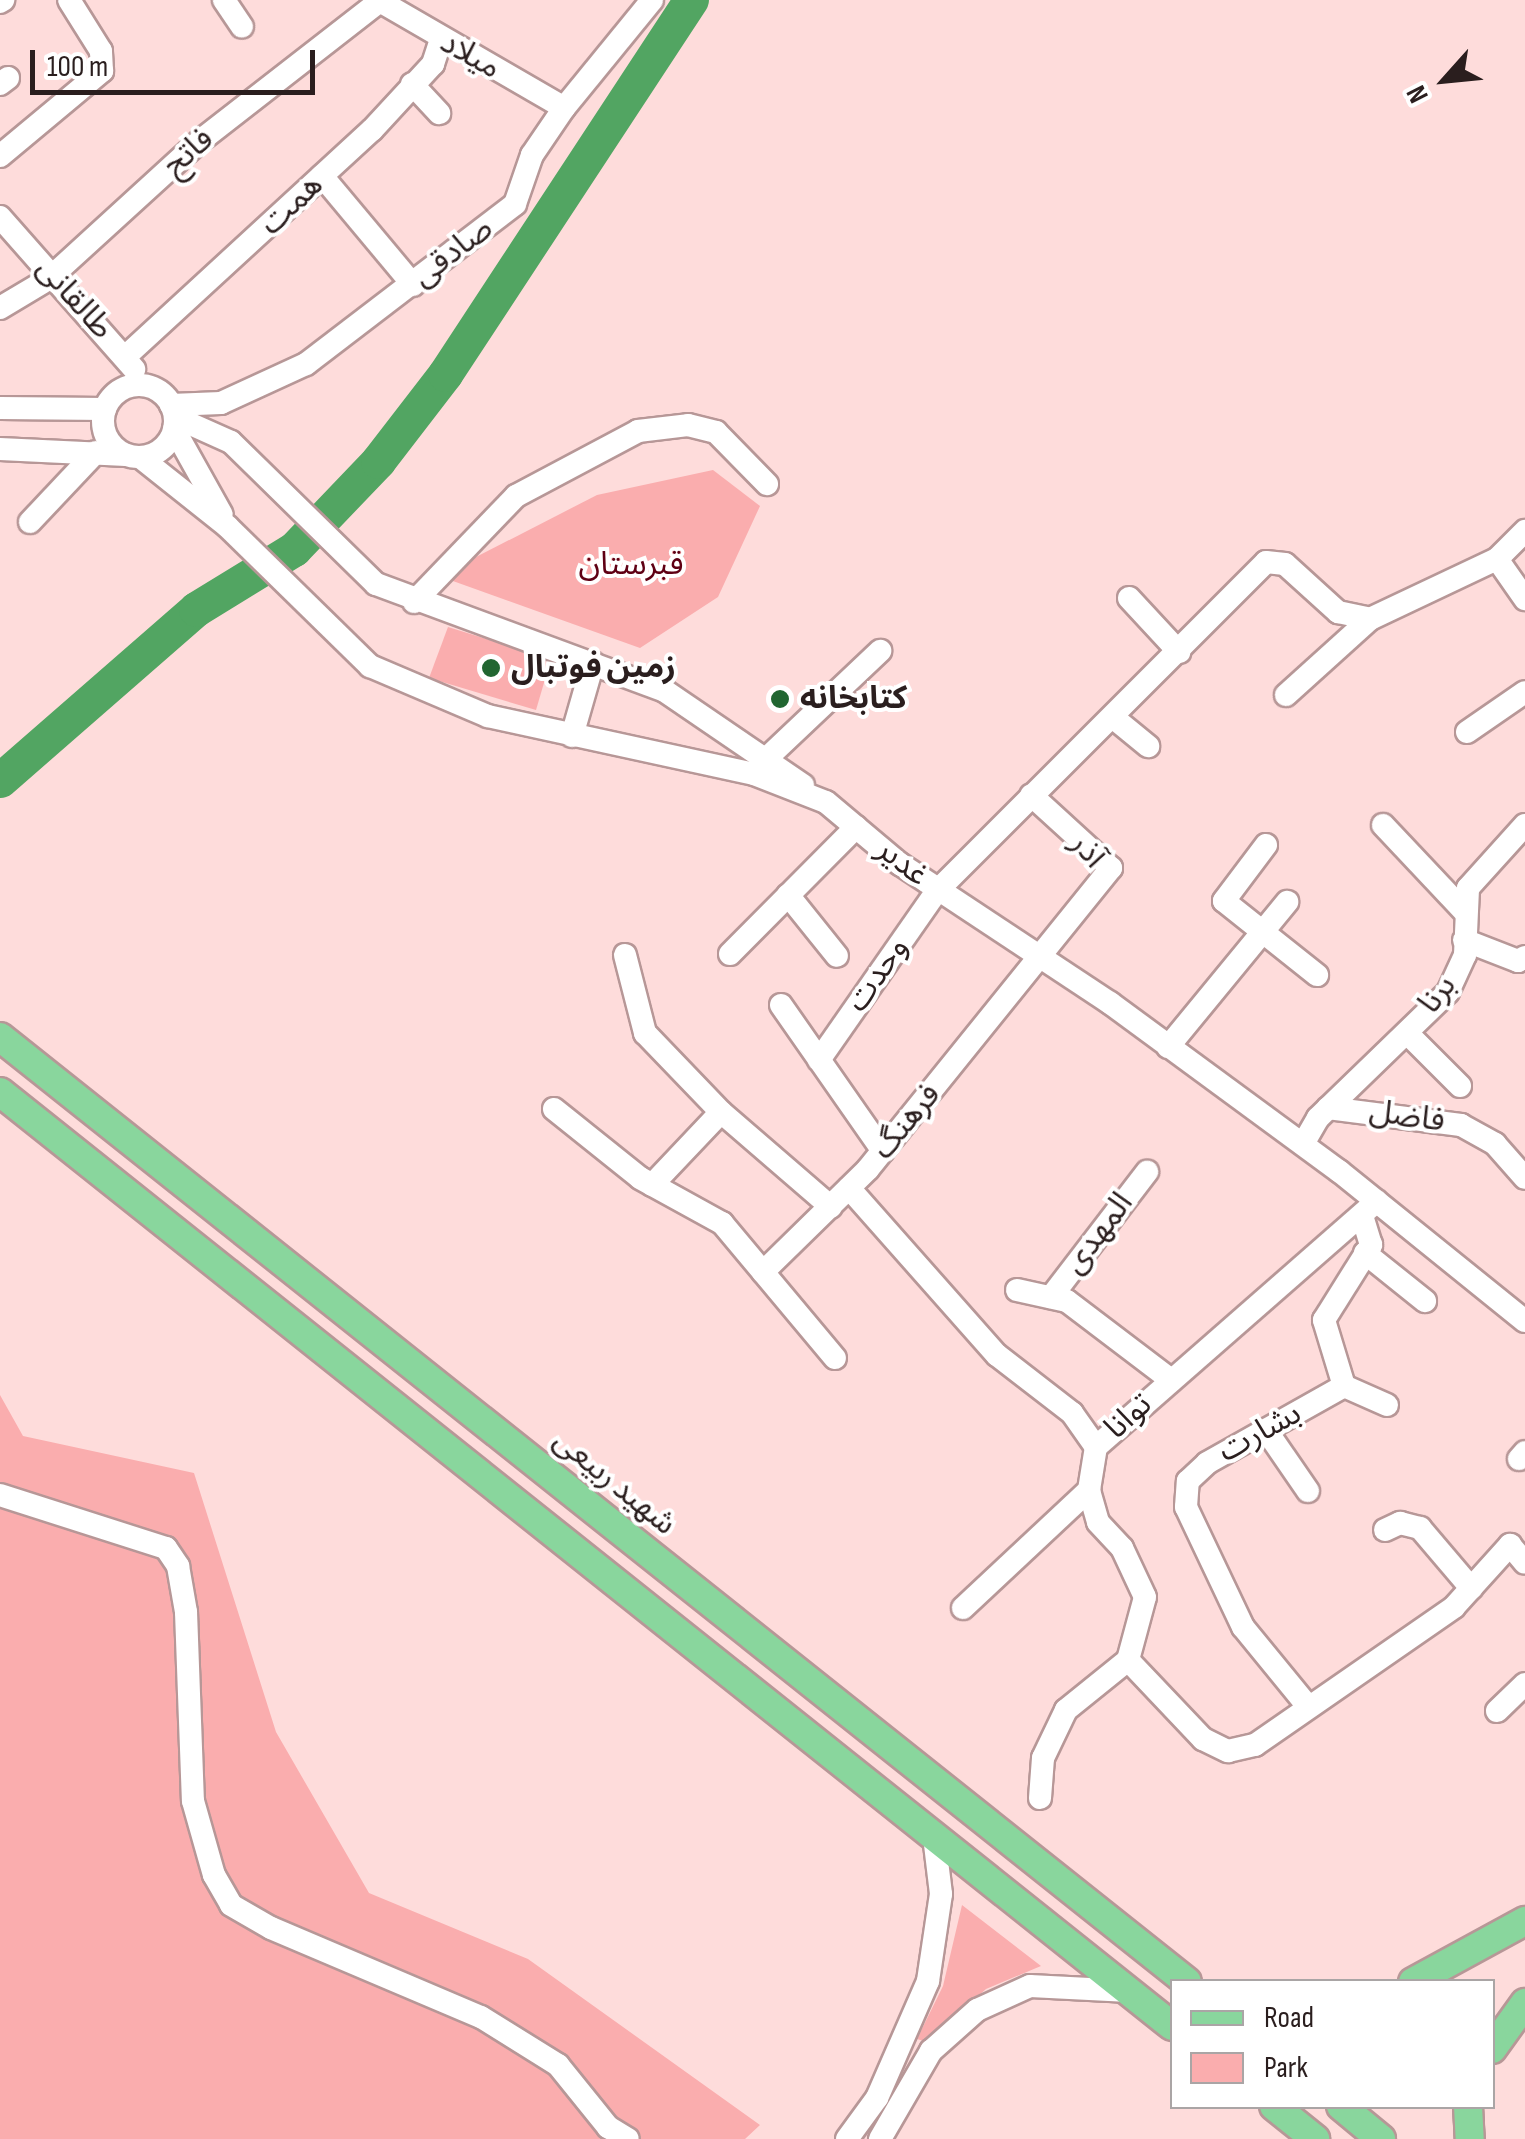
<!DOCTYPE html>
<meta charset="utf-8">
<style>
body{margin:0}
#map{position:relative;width:1525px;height:2139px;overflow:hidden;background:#fedcdb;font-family:"Sofia Sans Condensed","Noto Sans Arabic",sans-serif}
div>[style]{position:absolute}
.green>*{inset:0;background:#faadae}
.river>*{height:35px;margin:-17.5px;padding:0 17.5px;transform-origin:17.5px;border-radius:17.5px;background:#52a562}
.roads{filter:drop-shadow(2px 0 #b79797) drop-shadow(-2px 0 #b79797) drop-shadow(0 2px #b79797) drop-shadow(0 -2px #b79797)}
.minor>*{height:22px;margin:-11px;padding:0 11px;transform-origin:11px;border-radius:11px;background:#fff}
.minor>.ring{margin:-11px;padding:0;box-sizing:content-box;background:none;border:22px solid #fff;border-radius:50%}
.major>*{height:28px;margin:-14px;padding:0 14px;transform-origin:14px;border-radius:14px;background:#89d69d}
.dots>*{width:28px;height:28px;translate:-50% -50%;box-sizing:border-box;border:5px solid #fff;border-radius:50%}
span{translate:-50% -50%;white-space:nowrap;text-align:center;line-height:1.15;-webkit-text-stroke:8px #fff;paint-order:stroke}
.street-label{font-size:32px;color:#2a1e1e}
.park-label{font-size:32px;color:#5f0014}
.poi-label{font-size:32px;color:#2a1e1e;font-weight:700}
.left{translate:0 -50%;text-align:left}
.legend{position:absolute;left:1170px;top:1979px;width:325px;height:130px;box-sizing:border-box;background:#fff;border:2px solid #aaa5a5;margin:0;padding:12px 18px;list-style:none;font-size:30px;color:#2a1e1e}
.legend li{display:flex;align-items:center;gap:20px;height:50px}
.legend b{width:50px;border:2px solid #aaa5a5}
.north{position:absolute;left:1395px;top:30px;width:100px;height:100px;-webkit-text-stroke:8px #fff;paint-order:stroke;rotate:243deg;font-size:28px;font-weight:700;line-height:40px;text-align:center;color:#2a1e1e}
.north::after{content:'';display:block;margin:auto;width:35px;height:45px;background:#2a1e1e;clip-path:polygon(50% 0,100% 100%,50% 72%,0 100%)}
.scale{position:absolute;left:30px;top:50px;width:285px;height:45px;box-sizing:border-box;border:5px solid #2a1e1e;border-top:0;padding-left:12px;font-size:30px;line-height:35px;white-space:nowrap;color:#2a1e1e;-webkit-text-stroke:8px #fff;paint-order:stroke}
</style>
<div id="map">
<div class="green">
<div style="clip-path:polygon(713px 470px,760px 506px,718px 597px,640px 648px,439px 576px,597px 495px)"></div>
<div style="clip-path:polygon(448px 627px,551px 659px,536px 710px,429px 678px)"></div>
<div style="clip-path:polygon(0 1395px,23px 1436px,194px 1473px,276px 1732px,369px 1893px,528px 1959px,760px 2125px,745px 2139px,0 2139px)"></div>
<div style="clip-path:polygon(962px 1905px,1041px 1966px,986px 1989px,927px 2042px,917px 2039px,943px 1986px)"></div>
</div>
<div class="river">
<div style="left:0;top:780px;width:260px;rotate:-41.1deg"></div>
<div style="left:196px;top:609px;width:115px;rotate:-31.5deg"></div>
<div style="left:294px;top:549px;width:122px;rotate:-46.3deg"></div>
<div style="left:378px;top:461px;width:110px;rotate:-52.4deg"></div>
<div style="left:445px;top:374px;width:448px;rotate:-56.7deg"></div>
</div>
<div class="roads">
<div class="minor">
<div style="left:224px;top:0;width:32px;rotate:56deg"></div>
<div style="left:378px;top:0;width:215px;rotate:30.1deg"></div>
<div style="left:0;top:2px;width:4px;rotate:-34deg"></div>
<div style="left:0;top:84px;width:10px;rotate:-37deg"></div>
<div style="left:412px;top:84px;width:40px;rotate:47deg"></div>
<div style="left:0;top:156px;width:133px;rotate:-39.8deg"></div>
<div style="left:102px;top:71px;width:20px;rotate:-93deg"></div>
<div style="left:101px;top:51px;width:60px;rotate:-122.1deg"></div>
<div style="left:322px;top:176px;width:142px;rotate:50.1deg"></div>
<div style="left:0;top:217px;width:203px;rotate:48.6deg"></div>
<div style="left:53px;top:275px;width:199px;rotate:-42.4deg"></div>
<div style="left:200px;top:141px;width:229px;rotate:-37.9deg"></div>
<div style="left:0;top:308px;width:49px;rotate:-30.8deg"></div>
<div style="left:126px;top:356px;width:334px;rotate:-42.6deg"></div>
<div style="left:372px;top:130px;width:90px;rotate:-47.3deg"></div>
<div style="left:433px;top:64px;width:26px;rotate:-72deg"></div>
<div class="ring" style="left:103px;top:385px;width:50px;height:50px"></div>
<div style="left:171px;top:405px;width:50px;rotate:-2.3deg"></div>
<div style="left:221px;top:403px;width:94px;rotate:-24.6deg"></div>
<div style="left:306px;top:364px;width:263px;rotate:-37.4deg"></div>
<div style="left:515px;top:204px;width:52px;rotate:-70.9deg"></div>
<div style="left:532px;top:155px;width:57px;rotate:-55.8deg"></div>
<div style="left:564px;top:108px;width:139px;rotate:-50.8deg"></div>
<div style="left:0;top:408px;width:105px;rotate:0.5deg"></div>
<div style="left:175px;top:417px;width:61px;rotate:24.1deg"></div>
<div style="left:231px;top:442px;width:203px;rotate:44.4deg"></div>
<div style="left:376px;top:584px;width:308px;rotate:20.3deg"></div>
<div style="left:665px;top:691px;width:167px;rotate:34.3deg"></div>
<div style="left:174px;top:429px;width:98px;rotate:60.8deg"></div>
<div style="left:0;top:449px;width:126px;rotate:2.7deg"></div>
<div style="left:140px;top:457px;width:112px;rotate:38.5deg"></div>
<div style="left:228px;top:527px;width:199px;rotate:44.4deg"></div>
<div style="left:370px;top:666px;width:128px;rotate:23deg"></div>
<div style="left:488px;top:716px;width:272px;rotate:12.3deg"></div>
<div style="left:754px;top:774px;width:77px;rotate:21.3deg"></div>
<div style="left:826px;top:802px;width:97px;rotate:40deg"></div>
<div style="left:900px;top:864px;width:252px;rotate:33.5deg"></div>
<div style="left:1110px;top:1003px;width:284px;rotate:36.3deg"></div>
<div style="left:1339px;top:1171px;width:239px;rotate:38.9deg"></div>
<div style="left:30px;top:522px;width:96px;rotate:-46.7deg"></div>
<div style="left:1497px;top:559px;width:49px;rotate:55deg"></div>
<div style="left:1129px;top:598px;width:74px;rotate:47.2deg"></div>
<div style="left:414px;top:602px;width:147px;rotate:-46.1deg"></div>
<div style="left:516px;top:496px;width:138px;rotate:-28deg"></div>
<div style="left:638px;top:431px;width:50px;rotate:-6.8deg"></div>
<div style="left:688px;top:425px;width:29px;rotate:14deg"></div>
<div style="left:716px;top:432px;width:73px;rotate:45.6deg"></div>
<div style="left:1286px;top:695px;width:113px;rotate:-42.1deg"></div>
<div style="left:1115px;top:719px;width:43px;rotate:39.3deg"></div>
<div style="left:1467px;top:732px;width:70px;rotate:-34.6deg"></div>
<div style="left:572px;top:736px;width:76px;rotate:-74deg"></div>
<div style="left:767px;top:758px;width:156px;rotate:-43.4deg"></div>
<div style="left:1383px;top:825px;width:118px;rotate:46.7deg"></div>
<div style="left:1266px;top:845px;width:70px;rotate:126.9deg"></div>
<div style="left:1224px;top:901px;width:119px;rotate:38.5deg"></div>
<div style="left:788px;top:895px;width:78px;rotate:51.2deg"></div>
<div style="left:1464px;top:940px;width:58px;rotate:21.3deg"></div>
<div style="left:1518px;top:961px;width:8px;rotate:-30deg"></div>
<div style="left:730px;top:954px;width:179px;rotate:-45.2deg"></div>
<div style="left:625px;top:955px;width:81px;rotate:75.6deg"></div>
<div style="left:645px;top:1033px;width:110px;rotate:46.1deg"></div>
<div style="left:721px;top:1112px;width:145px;rotate:40.8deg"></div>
<div style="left:781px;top:1005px;width:178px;rotate:55.1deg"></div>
<div style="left:1407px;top:1033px;width:75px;rotate:45deg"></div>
<div style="left:1168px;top:1047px;width:188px;rotate:-50.6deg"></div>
<div style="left:819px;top:1060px;width:206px;rotate:-55.1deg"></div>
<div style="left:937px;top:891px;width:465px;rotate:-45deg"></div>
<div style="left:1266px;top:562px;width:19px;rotate:6deg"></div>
<div style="left:1285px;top:564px;width:72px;rotate:42.2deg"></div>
<div style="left:1338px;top:612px;width:33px;rotate:12deg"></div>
<div style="left:1370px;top:619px;width:140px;rotate:-25.3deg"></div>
<div style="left:1497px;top:559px;width:40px;rotate:-45deg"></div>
<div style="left:1328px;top:1108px;width:134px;rotate:7.3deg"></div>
<div style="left:1461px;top:1125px;width:39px;rotate:29deg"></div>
<div style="left:1495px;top:1144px;width:45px;rotate:48.6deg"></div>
<div style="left:554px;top:1109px;width:110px;rotate:38.7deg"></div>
<div style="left:640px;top:1178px;width:94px;rotate:28.8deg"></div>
<div style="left:722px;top:1223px;width:176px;rotate:50.1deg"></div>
<div style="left:1303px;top:1144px;width:30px;rotate:-60deg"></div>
<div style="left:1318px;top:1118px;width:181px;rotate:-44.1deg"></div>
<div style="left:1448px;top:992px;width:41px;rotate:-65.3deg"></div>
<div style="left:1465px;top:955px;width:67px;rotate:-87.4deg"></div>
<div style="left:1468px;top:888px;width:85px;rotate:-47.9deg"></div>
<div style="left:652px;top:1185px;width:100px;rotate:-46.6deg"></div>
<div style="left:849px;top:1188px;width:223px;rotate:48.5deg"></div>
<div style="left:997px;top:1355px;width:95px;rotate:37.7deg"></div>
<div style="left:1072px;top:1413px;width:42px;rotate:54.8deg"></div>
<div style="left:1365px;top:1253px;width:77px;rotate:38.7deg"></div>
<div style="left:763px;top:1272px;width:147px;rotate:-44.4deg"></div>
<div style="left:868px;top:1169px;width:387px;rotate:-51.1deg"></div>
<div style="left:1111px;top:868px;width:108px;rotate:-137.6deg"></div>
<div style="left:1017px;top:1290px;width:51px;rotate:12.4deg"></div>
<div style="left:1067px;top:1301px;width:131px;rotate:37.2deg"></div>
<div style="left:1051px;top:1297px;width:158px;rotate:-52.5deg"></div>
<div style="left:1344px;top:1386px;width:47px;rotate:23.8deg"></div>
<div style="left:1266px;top:1430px;width:74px;rotate:55.5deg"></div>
<div style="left:1519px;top:1459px;width:9px;rotate:-49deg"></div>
<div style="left:0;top:1495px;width:174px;rotate:17.7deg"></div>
<div style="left:166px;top:1548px;width:22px;rotate:56deg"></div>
<div style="left:178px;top:1566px;width:47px;rotate:80.1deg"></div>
<div style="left:186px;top:1612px;width:189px;rotate:87.9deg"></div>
<div style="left:193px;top:1801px;width:77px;rotate:74.2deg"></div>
<div style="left:214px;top:1875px;width:34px;rotate:60deg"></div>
<div style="left:231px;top:1905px;width:46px;rotate:29.9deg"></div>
<div style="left:271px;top:1928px;width:228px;rotate:23deg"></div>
<div style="left:481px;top:2017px;width:91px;rotate:31.9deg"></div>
<div style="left:558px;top:2065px;width:80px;rotate:51.1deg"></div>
<div style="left:608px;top:2127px;width:23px;rotate:31deg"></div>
<div style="left:1385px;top:1530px;width:17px;rotate:-25deg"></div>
<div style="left:1400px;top:1523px;width:21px;rotate:14deg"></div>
<div style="left:1420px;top:1528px;width:79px;rotate:49.6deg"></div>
<div style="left:963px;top:1608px;width:173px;rotate:-43.1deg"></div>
<div style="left:1128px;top:1660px;width:109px;rotate:46.5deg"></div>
<div style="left:1203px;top:1739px;width:28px;rotate:26deg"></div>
<div style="left:1228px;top:1751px;width:28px;rotate:-13deg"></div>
<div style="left:1255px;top:1745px;width:242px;rotate:-34.7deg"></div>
<div style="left:1454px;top:1607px;width:84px;rotate:-47.9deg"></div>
<div style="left:1510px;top:1545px;width:23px;rotate:50deg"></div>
<div style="left:1306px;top:1704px;width:99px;rotate:-129.3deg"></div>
<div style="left:1243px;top:1627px;width:133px;rotate:-115.4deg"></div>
<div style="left:1186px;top:1507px;width:26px;rotate:-86deg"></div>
<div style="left:1188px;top:1481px;width:26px;rotate:-43deg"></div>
<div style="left:1207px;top:1463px;width:157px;rotate:-29.3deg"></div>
<div style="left:1344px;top:1386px;width:69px;rotate:-106.9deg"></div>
<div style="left:1324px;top:1320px;width:89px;rotate:-57.9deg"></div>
<div style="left:1371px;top:1245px;width:31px;rotate:-107deg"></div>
<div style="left:1497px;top:1711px;width:39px;rotate:-44deg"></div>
<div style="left:1040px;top:1798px;width:40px;rotate:-85.7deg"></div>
<div style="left:1043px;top:1758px;width:53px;rotate:-64.4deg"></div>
<div style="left:1066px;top:1710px;width:80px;rotate:-38.9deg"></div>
<div style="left:1128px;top:1660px;width:65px;rotate:-74.9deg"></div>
<div style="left:1145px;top:1597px;width:54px;rotate:-115.1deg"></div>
<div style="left:1122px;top:1548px;width:35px;rotate:-133deg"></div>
<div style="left:1098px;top:1522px;width:33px;rotate:-106deg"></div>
<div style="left:1089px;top:1490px;width:44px;rotate:-80.8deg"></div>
<div style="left:1096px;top:1447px;width:373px;rotate:-41.2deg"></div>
<div style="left:847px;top:2139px;width:51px;rotate:-53.8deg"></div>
<div style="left:877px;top:2098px;width:128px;rotate:-66.4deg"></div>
<div style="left:928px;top:1981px;width:88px;rotate:-81.5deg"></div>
<div style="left:941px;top:1894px;width:58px;rotate:-96.9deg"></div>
<div style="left:880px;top:2139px;width:102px;rotate:-59.9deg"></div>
<div style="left:931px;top:2051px;width:62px;rotate:-41.7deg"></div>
<div style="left:977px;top:2010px;width:58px;rotate:-24.4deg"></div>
<div style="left:1030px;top:1986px;width:99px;rotate:2.9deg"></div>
</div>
<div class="major">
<div style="left:0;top:1037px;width:1517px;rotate:38.52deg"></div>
<div style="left:0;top:1092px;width:1499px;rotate:38.55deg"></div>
<div style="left:1413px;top:1982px;width:128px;rotate:-28.6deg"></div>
<div style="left:1492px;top:2049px;width:57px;rotate:-54.3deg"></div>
<div style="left:1274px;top:2106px;width:53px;rotate:38.8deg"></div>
<div style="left:1341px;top:2106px;width:52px;rotate:39.5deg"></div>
<div style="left:1468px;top:2106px;width:33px;rotate:87deg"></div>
</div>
</div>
<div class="dots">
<div style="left:491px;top:668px;background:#216631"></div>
<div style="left:780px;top:699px;background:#216631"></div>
</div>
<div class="street-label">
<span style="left:470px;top:56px;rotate:29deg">میلاد</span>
<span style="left:189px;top:153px;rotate:-41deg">فاتح</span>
<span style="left:292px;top:205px;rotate:-43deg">همت</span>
<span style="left:453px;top:253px;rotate:-38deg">صادقی</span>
<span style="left:74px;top:299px;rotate:48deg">طالقانی</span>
<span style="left:1087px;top:851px;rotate:49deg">آذر</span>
<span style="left:902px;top:863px;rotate:38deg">غدیر</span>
<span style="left:878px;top:975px;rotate:-55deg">وحدت</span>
<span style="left:1438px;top:995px;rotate:-52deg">برنا</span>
<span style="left:1407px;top:1117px;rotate:8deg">فاضل</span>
<span style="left:907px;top:1122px;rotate:-50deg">فرهنگ</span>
<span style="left:1099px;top:1234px;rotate:-53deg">المهدی</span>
<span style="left:1129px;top:1417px;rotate:-42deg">توانا</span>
<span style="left:1260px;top:1433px;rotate:-29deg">بشارت</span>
<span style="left:614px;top:1483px;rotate:39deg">شهید ربیعی</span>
</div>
<div class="park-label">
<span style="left:631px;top:565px">قبرستان</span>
</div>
<div class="poi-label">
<span class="left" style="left:511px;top:668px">زمین فوتبال</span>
<span class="left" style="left:800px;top:699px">کتابخانه</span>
</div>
<ul class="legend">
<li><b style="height:12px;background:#89d69d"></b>Road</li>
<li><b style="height:28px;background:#faadae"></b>Park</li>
</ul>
<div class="north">N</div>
<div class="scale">100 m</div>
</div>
